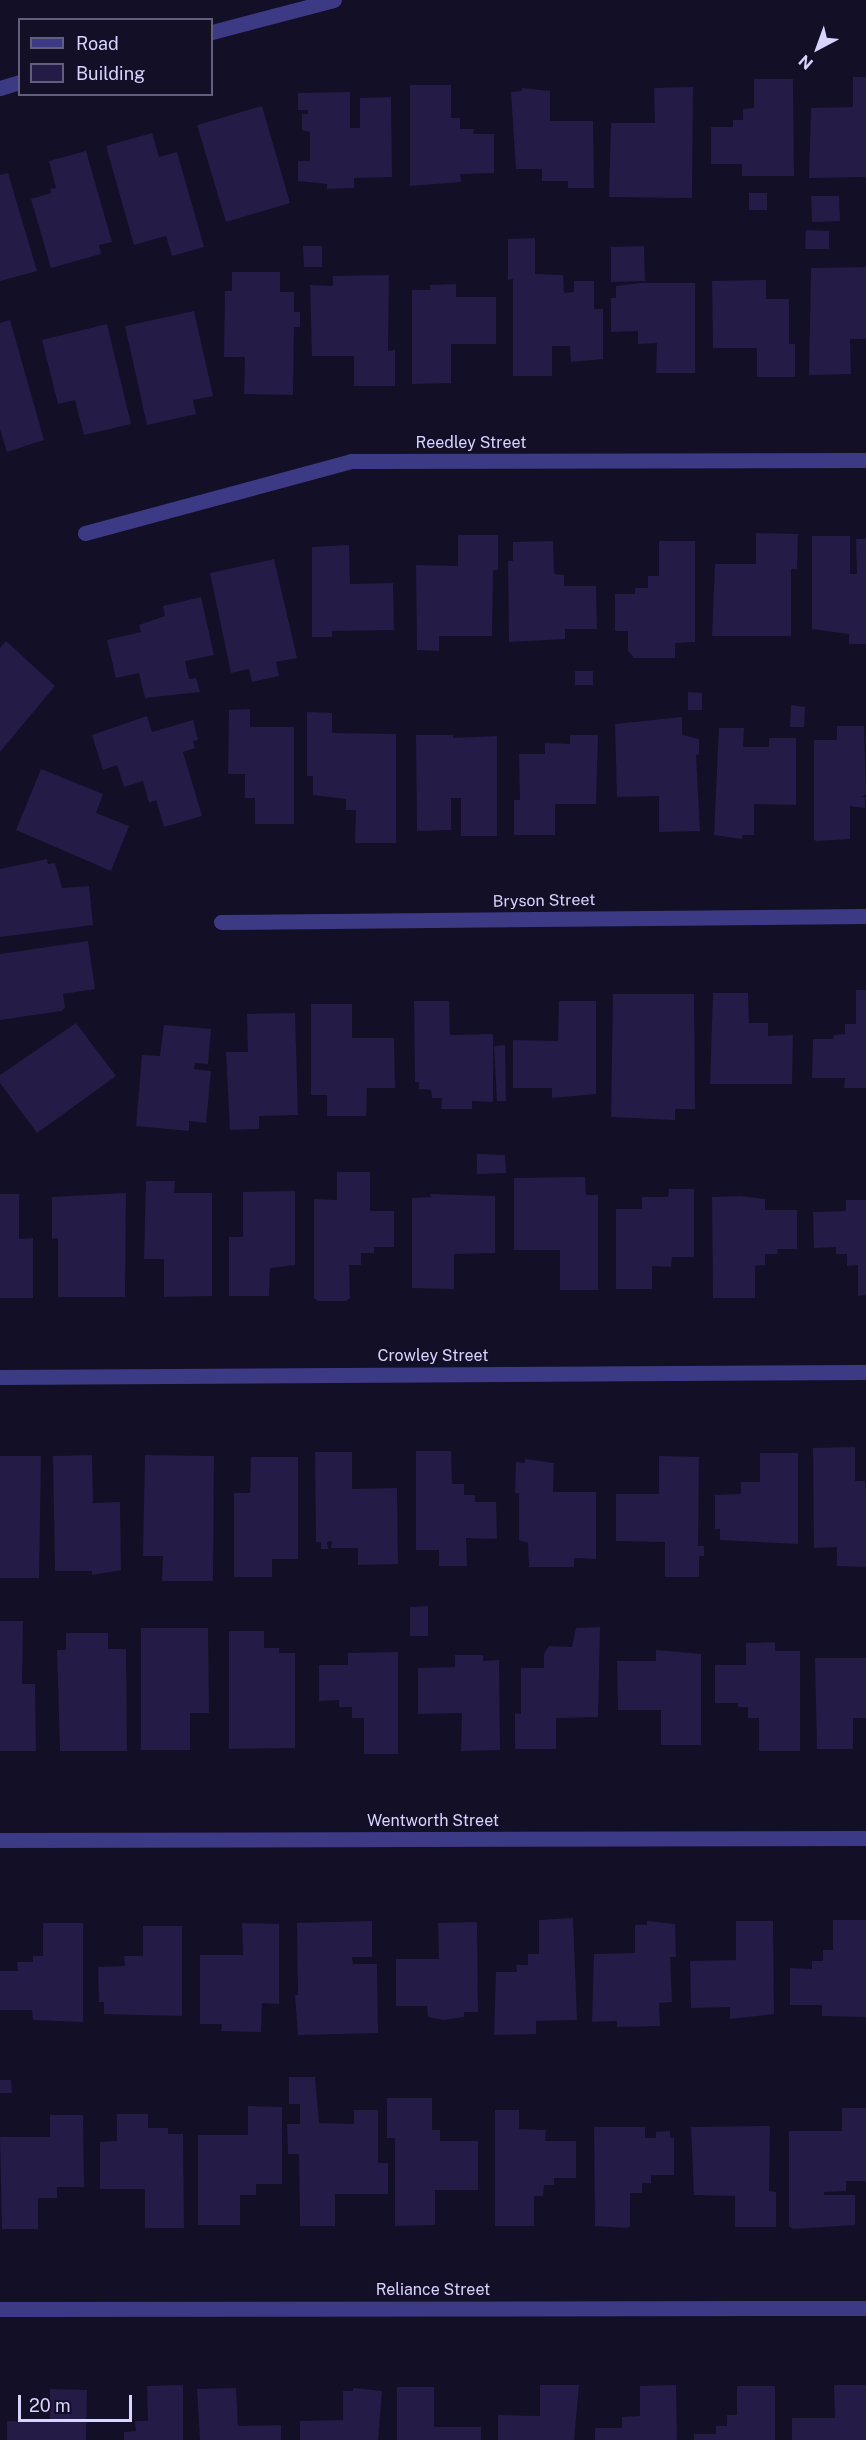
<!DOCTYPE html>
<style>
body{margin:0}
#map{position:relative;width:866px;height:2440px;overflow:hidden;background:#130f26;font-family:"Public Sans",sans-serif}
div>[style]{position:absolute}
.building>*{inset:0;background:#241b47}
.minor>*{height:15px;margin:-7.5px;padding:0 7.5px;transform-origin:7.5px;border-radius:7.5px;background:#3d3a85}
.tertiary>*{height:15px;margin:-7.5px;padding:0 7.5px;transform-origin:7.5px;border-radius:7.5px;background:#3d3a85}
span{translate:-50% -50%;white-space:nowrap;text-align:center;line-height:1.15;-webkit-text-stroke:4.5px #130f26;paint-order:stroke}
.street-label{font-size:16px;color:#d9d4ff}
.legend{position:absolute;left:18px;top:18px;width:195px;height:78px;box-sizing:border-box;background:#130f26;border:2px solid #625e7d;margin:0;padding:8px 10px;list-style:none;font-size:18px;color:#d9d4ff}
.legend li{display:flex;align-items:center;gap:12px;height:30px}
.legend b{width:30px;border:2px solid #625e7d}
.north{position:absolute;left:788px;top:18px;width:60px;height:60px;-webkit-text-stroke:4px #130f26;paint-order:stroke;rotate:221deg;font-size:16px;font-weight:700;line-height:24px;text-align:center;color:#d9d4ff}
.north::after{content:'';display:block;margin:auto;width:21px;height:27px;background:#d9d4ff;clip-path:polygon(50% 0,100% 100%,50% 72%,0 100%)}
.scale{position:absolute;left:18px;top:2395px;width:114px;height:27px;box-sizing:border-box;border:3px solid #d9d4ff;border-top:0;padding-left:8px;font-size:18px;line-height:21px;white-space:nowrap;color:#d9d4ff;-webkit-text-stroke:4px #130f26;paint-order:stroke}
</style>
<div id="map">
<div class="building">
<div style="clip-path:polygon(853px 77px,866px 77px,866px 177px,809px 178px,811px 108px,853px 107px)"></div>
<div style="clip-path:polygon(754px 79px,793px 79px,794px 176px,742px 176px,742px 164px,711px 164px,711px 127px,733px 127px,733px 120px,743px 120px,743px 109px,754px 108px)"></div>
<div style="clip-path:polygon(410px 85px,451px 85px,451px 118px,460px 118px,460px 129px,474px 129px,473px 134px,494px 134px,494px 173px,460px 174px,461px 182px,410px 186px)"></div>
<div style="clip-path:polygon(693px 87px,692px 198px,609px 197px,611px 123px,655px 123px,654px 88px)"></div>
<div style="clip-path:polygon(522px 88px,550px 91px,550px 121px,593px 121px,594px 188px,568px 188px,568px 181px,542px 181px,542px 169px,516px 169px,511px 92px,522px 91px)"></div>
<div style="clip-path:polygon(350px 92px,350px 128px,360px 128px,360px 98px,391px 97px,392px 177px,354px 178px,354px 188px,327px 189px,327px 184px,298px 181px,298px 161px,310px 161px,310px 132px,302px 130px,302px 114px,308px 114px,308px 110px,298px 110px,298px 93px)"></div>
<div style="clip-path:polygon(262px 106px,290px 203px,226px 222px,197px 125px)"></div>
<div style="clip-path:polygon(152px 133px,159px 157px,177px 152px,204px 247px,172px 256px,166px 236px,134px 245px,106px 146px)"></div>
<div style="clip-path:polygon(86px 151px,112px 242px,99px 245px,101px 254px,51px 268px,31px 199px,51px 193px,50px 189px,56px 188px,49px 161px)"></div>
<div style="clip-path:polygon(8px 173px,37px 271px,0 281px,0 175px)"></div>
<div style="clip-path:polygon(749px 193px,767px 193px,767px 210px,749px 210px)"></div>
<div style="clip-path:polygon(811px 196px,839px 196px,840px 221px,812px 222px)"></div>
<div style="clip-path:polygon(806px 230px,829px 231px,829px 249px,805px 249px)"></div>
<div style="clip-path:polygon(535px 238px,535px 274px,563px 275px,564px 293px,574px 292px,574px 281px,594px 281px,594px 309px,603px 309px,603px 359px,571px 362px,570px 346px,552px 346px,552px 376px,513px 376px,513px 279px,508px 280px,508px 239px)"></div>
<div style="clip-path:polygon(303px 246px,322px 246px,322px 267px,304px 267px)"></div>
<div style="clip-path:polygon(644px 246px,645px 281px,611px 282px,611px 247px)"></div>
<div style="clip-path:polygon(866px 267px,866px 339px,850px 339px,851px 374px,809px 375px,811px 268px)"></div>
<div style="clip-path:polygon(232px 272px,280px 272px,280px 292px,294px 292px,294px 312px,300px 312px,300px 327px,294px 327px,293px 395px,244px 394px,245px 357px,224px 357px,225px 291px,232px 291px)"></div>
<div style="clip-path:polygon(389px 275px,388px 351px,395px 350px,395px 386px,354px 386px,354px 356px,312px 356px,310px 285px,333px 286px,333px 276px)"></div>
<div style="clip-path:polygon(766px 280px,766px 299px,789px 299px,789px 344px,795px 344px,795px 377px,757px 377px,757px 348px,713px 348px,712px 281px)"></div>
<div style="clip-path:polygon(641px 283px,695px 283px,695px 373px,656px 373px,657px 343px,638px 344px,638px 331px,611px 332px,611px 298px,616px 298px,616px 286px)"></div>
<div style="clip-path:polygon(456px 284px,456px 297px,496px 297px,496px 344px,451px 344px,451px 383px,412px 384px,412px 290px,430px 290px,430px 285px)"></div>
<div style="clip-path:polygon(194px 311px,213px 396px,193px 400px,196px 414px,147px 425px,125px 326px)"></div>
<div style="clip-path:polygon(10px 320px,44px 440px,7px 452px,0 429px,0 323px)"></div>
<div style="clip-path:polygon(107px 324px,131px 424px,84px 435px,75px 400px,58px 404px,42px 340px)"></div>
<div style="clip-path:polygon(756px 533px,798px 534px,797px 569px,791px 569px,791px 636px,712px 636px,715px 564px,756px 564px)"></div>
<div style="clip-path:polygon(458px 535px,498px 535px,498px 570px,493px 570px,492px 636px,439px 636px,439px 651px,417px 650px,416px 565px,458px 566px)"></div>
<div style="clip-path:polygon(812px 536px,850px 536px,850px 574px,857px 574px,856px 539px,866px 539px,866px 644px,849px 644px,849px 634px,812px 629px)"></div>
<div style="clip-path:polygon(553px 541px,554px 574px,564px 575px,564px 586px,596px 586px,597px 629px,565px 629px,565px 639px,509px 642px,508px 561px,513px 561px,513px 542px)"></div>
<div style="clip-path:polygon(659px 541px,695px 541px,695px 642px,675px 643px,675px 658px,634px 658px,628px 651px,628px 631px,615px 631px,615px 594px,635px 594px,635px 588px,648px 588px,648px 576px,659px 576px)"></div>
<div style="clip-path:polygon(349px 545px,350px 584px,393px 583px,394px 630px,332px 631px,332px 637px,312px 637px,312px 547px)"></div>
<div style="clip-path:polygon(274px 559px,297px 658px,276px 662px,279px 676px,252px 682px,249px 669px,231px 673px,210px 573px)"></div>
<div style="clip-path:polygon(201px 597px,214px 655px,185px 661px,189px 679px,196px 678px,200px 692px,145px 698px,139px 673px,116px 678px,107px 640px,141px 632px,139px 625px,165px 616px,163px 606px)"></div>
<div style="clip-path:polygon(6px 641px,55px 686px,0 752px,0 648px)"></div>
<div style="clip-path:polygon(575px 671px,593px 671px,593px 685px,575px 685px)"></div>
<div style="clip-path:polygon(688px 692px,702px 693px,702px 710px,688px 710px)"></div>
<div style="clip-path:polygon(791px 705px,805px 707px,804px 727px,790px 727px)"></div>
<div style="clip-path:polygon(250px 709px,250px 727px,294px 727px,294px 824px,255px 824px,255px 798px,245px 798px,245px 774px,228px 774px,229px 710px)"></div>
<div style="clip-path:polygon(307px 712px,332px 713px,332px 733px,396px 734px,396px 843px,355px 843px,356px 810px,346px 810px,346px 799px,313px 795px,313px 776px,307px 776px)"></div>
<div style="clip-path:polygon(147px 716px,152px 732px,193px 720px,198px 740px,193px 741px,195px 748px,183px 752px,202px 816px,164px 827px,156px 800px,149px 803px,143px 781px,124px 787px,117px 765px,103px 770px,92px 735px)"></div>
<div style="clip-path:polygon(682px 717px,682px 735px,699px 739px,699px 754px,696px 755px,700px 831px,659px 832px,659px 796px,617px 797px,615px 724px)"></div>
<div style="clip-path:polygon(837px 726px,864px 726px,866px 794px,861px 797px,865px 797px,865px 808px,850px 806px,850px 839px,817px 841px,814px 840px,814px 740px,837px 740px)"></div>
<div style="clip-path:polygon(719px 728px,744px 728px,743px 747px,769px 747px,769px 738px,796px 738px,796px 805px,754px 804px,754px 835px,742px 835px,742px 839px,714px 835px)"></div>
<div style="clip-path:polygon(416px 735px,453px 735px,453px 738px,497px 736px,497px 836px,461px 836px,461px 798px,451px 798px,451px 830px,417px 831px)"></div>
<div style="clip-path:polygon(570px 735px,598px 735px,596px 804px,555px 804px,555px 835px,514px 835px,514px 800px,520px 800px,519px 754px,545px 754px,545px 743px,570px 744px)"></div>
<div style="clip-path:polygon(41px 769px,103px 794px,96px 813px,129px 826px,111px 871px,16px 830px)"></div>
<div style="clip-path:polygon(47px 859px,48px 864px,55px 863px,62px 888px,89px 886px,93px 925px,0 937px,0 869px)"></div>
<div style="clip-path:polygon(88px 941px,95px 989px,63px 994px,65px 1008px,61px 1011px,0 1020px,0 954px)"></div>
<div style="clip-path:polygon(856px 990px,866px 990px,866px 1088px,844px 1088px,845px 1078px,812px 1078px,813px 1039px,833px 1039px,834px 1035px,845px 1034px,845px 1024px,856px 1024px)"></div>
<div style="clip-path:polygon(713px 993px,748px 993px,749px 1023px,768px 1023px,768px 1036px,793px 1035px,792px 1084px,710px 1084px)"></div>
<div style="clip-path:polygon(613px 994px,694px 994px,695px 1109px,675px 1109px,675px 1120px,611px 1117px)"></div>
<div style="clip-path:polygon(414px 1001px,449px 1001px,450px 1035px,493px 1034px,493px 1102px,472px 1101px,472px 1109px,441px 1109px,442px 1098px,432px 1098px,431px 1090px,419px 1089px,419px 1082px,415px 1082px)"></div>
<div style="clip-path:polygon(559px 1001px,596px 1001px,596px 1094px,552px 1098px,552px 1088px,513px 1088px,513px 1040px,558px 1041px)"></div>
<div style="clip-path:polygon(311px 1004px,352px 1004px,352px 1038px,394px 1038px,395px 1088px,367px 1088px,366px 1116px,327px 1116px,327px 1095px,311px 1095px)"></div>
<div style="clip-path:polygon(295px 1013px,298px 1115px,259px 1116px,259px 1129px,230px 1130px,226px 1052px,248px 1052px,247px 1014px)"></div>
<div style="clip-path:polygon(76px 1023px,116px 1076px,37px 1133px,0 1083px,0 1075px)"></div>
<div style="clip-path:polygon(164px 1025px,211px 1029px,208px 1064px,195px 1063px,194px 1069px,211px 1071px,206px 1123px,189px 1121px,189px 1131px,136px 1126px,142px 1055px,160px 1056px)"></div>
<div style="clip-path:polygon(505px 1045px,506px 1101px,497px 1101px,494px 1046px)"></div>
<div style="clip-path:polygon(477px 1154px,505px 1155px,506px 1173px,477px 1174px)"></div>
<div style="clip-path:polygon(337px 1172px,370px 1172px,370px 1211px,394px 1211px,394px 1247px,374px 1247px,374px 1253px,361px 1253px,361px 1265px,349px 1265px,350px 1298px,346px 1301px,318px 1301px,314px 1298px,314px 1199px,337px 1200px)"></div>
<div style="clip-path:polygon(585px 1177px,586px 1195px,598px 1195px,598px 1290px,560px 1290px,560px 1250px,514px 1250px,514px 1178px)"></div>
<div style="clip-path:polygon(146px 1181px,175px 1181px,174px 1193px,212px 1193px,212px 1296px,164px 1297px,164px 1259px,144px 1259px)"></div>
<div style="clip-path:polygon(669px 1189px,694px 1189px,694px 1257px,672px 1257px,671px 1267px,652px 1266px,652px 1289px,616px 1289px,616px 1209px,642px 1209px,642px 1197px,668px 1197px)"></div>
<div style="clip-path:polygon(295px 1191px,295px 1265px,270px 1268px,269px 1296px,229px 1296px,229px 1237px,243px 1237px,243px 1192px)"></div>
<div style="clip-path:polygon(126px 1193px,125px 1297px,58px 1297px,58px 1238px,52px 1239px,52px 1197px)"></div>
<div style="clip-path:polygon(0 1194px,19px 1194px,19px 1239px,33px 1238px,33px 1298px,0 1298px)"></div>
<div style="clip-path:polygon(430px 1194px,495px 1196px,495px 1253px,454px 1254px,454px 1289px,412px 1288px,412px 1198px,431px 1197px)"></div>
<div style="clip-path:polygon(741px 1196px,765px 1199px,765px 1210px,797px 1210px,797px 1249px,777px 1249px,778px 1254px,765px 1254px,765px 1265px,755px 1266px,755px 1298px,713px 1298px,712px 1197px)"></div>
<div style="clip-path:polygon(846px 1200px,866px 1200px,866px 1295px,858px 1296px,858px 1265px,847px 1266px,847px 1254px,836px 1254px,836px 1247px,814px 1248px,813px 1212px,846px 1211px)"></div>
<div style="clip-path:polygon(855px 1447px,855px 1481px,865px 1481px,866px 1491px,866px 1567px,837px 1566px,837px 1547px,814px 1548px,813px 1448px)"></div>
<div style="clip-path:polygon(416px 1451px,451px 1451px,452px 1484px,464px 1484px,464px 1495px,475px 1495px,475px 1502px,496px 1502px,497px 1539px,466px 1538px,467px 1566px,439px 1566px,439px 1550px,416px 1550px)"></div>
<div style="clip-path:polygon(315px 1452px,352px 1452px,352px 1489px,397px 1488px,398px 1564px,358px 1565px,358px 1548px,331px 1548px,332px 1541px,327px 1542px,328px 1549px,321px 1549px,321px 1542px,316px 1542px)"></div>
<div style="clip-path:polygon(760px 1453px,798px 1453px,798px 1544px,720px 1540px,720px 1529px,715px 1529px,715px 1495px,741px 1494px,741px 1482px,760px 1482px)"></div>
<div style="clip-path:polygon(92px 1455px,93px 1503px,120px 1502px,121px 1570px,92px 1575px,92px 1571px,55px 1571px,53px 1456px)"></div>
<div style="clip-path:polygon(145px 1455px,214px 1456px,213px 1581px,162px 1581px,163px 1556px,143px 1556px)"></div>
<div style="clip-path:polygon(0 1456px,41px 1456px,39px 1578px,0 1578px)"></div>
<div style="clip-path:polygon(659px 1456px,699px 1457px,698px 1546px,704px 1546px,704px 1556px,699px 1556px,699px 1577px,665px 1577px,665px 1542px,616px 1541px,616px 1494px,659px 1494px)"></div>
<div style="clip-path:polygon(251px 1457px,298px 1457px,298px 1559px,272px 1559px,272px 1577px,234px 1577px,234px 1493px,250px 1493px)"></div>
<div style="clip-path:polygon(525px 1459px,554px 1463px,553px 1492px,596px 1492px,596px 1559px,574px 1558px,574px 1567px,529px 1567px,528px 1543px,519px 1540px,519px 1493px,515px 1493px,516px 1462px,525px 1463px)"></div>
<div style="clip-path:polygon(428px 1606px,428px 1636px,410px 1636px,410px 1607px)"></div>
<div style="clip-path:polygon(0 1621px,23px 1621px,22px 1684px,35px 1684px,36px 1751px,0 1751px)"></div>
<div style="clip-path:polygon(600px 1627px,598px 1717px,556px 1718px,556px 1749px,515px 1749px,515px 1713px,521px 1714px,521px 1668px,544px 1668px,544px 1654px,549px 1646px,572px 1647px,576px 1628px)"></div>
<div style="clip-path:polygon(141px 1628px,208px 1628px,209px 1713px,190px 1713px,190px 1750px,141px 1750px)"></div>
<div style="clip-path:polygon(229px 1631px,264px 1631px,264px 1648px,279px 1648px,279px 1653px,295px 1653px,295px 1748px,229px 1749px)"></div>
<div style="clip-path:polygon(66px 1633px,108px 1633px,108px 1649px,126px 1649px,127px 1751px,60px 1751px,57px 1650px,66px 1650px)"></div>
<div style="clip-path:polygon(775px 1642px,775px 1651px,800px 1651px,800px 1751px,759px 1751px,759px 1718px,748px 1718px,748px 1707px,738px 1707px,738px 1703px,715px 1703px,715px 1665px,746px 1665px,746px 1643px)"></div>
<div style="clip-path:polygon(656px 1650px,701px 1654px,701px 1745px,661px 1745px,661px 1710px,618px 1710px,617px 1661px,656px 1661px)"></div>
<div style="clip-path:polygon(398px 1652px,398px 1754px,364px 1754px,364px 1718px,352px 1718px,352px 1707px,339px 1707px,339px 1700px,319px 1701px,319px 1665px,348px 1665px,348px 1653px)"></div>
<div style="clip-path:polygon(455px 1655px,483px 1655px,483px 1661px,499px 1660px,500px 1750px,461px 1751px,462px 1713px,418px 1714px,418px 1668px,455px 1667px)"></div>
<div style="clip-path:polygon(815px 1658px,866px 1658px,866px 1718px,853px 1718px,853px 1749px,817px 1749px)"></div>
<div style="clip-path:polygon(573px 1918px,577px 2020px,536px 2021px,536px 2034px,494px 2035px,496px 1972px,517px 1972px,516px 1965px,528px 1965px,528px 1954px,539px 1954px,539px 1920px)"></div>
<div style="clip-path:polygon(833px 1920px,866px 1920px,866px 2017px,822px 2016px,822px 2005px,790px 2005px,790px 1968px,812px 1969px,812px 1961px,823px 1961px,823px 1950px,833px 1950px)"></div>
<div style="clip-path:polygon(372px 1921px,372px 1957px,352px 1957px,353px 1964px,377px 1964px,378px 2033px,298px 2035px,295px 1995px,298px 1995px,297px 1923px)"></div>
<div style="clip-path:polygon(647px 1921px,675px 1924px,676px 1957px,670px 1957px,672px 2002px,659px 2003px,660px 2026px,617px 2027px,617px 2021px,592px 2022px,594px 1954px,635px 1953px,635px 1925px,647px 1925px)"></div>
<div style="clip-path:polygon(736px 1921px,773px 1921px,774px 2014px,730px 2019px,730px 2007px,691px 2008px,690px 1961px,736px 1960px)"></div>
<div style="clip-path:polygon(477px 1922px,478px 2012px,464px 2012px,464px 2017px,444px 2020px,428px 2017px,427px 2006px,396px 2006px,396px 1959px,439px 1959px,438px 1923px)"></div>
<div style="clip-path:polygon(43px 1923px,83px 1923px,83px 2022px,33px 2020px,32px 2010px,0 2010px,0 1971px,18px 1971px,17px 1962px,33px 1962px,33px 1956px,43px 1956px)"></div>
<div style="clip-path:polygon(242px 1923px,279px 1924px,279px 2004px,262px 2003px,261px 2032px,221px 2031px,222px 2024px,200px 2024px,200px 1955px,243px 1955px)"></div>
<div style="clip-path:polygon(143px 1926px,182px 1926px,182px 2016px,104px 2014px,104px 2002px,99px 2002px,98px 1967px,125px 1966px,124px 1956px,143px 1956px)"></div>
<div style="clip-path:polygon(289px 2077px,315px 2077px,319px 2123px,354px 2124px,354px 2110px,378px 2110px,378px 2163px,388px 2163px,388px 2194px,335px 2194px,335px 2226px,300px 2226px,299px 2154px,288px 2154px,287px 2124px,300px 2124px,300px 2104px,289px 2104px)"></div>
<div style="clip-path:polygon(0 2080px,11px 2080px,12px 2093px,0 2093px)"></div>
<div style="clip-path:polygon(387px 2098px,432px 2098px,432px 2130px,440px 2130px,440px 2141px,478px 2141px,478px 2190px,435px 2190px,435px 2225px,395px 2226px,395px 2138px,387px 2138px)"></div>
<div style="clip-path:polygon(248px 2106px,282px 2107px,282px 2184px,256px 2184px,256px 2195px,240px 2195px,240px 2225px,198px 2225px,198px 2135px,248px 2135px)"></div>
<div style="clip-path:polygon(842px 2108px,866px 2108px,866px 2181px,846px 2181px,846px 2191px,824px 2192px,824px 2195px,855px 2195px,855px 2225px,793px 2229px,789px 2226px,789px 2131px,842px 2131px)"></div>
<div style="clip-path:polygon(495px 2110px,519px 2110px,519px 2129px,546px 2130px,545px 2141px,576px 2141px,576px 2178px,554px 2178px,554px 2185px,544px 2185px,543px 2196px,534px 2196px,534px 2226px,495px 2226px)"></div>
<div style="clip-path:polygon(117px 2114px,148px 2114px,148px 2128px,168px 2128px,168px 2134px,183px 2134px,184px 2228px,145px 2228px,145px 2189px,100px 2189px,100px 2142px,117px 2141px)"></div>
<div style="clip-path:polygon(50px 2115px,83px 2115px,84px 2187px,57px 2187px,57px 2198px,38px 2198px,38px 2229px,2px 2229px,0 2137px,50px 2137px)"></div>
<div style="clip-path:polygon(770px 2126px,769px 2191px,776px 2192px,776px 2227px,735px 2227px,735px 2196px,694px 2195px,691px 2127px)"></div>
<div style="clip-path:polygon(594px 2127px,645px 2127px,645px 2138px,656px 2138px,656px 2132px,670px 2131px,670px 2138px,674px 2138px,674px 2175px,651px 2175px,651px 2183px,642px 2183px,642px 2193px,630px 2193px,630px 2226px,627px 2228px,595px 2226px)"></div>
<div style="clip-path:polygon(183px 2385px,183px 2440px,124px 2440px,124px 2432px,136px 2431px,135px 2421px,148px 2421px,147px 2386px)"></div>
<div style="clip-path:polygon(540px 2385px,579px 2385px,574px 2440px,498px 2440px,498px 2415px,540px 2416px)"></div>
<div style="clip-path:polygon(676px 2385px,677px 2440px,595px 2440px,595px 2428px,622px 2428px,622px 2417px,640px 2416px,640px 2386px)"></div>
<div style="clip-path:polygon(834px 2385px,866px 2385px,866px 2440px,792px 2440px,792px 2418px,835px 2418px)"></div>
<div style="clip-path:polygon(737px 2386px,775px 2386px,775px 2440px,694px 2440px,694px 2434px,716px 2434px,716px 2426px,727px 2426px,727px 2415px,737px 2415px)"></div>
<div style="clip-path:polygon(397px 2387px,434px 2387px,434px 2427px,481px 2427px,481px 2440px,397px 2440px)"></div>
<div style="clip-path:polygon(236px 2388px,238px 2426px,281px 2425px,281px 2440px,200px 2440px,197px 2389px)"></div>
<div style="clip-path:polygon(353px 2388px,382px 2391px,378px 2440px,300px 2440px,300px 2421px,343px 2420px,343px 2391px,353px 2391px)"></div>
<div style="clip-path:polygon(50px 2389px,87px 2390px,86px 2440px,7px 2440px,7px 2421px,50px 2422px)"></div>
</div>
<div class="minor">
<div style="left:212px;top:32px;width:126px;rotate:-14.7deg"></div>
<div style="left:0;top:88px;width:21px;rotate:-17deg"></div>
<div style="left:85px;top:533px;width:276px;rotate:-15.1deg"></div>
<div style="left:351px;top:461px;width:515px;rotate:-0.11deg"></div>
<div style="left:221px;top:922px;width:645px;rotate:-0.53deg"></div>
<div style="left:0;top:1377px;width:866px;rotate:-0.33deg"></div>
<div style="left:0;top:2309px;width:866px;rotate:-0.07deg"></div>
</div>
<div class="tertiary">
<div style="left:0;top:1840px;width:866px;rotate:-0.13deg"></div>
</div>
<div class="street-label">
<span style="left:471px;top:443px">Reedley Street</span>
<span style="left:544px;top:901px;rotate:-1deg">Bryson Street</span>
<span style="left:433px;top:1356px">Crowley Street</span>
<span style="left:433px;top:1821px">Wentworth Street</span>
<span style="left:433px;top:2290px">Reliance Street</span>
</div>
<ul class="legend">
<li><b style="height:8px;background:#3d3a85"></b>Road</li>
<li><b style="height:16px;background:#241b47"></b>Building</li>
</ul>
<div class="north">N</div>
<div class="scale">20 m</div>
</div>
